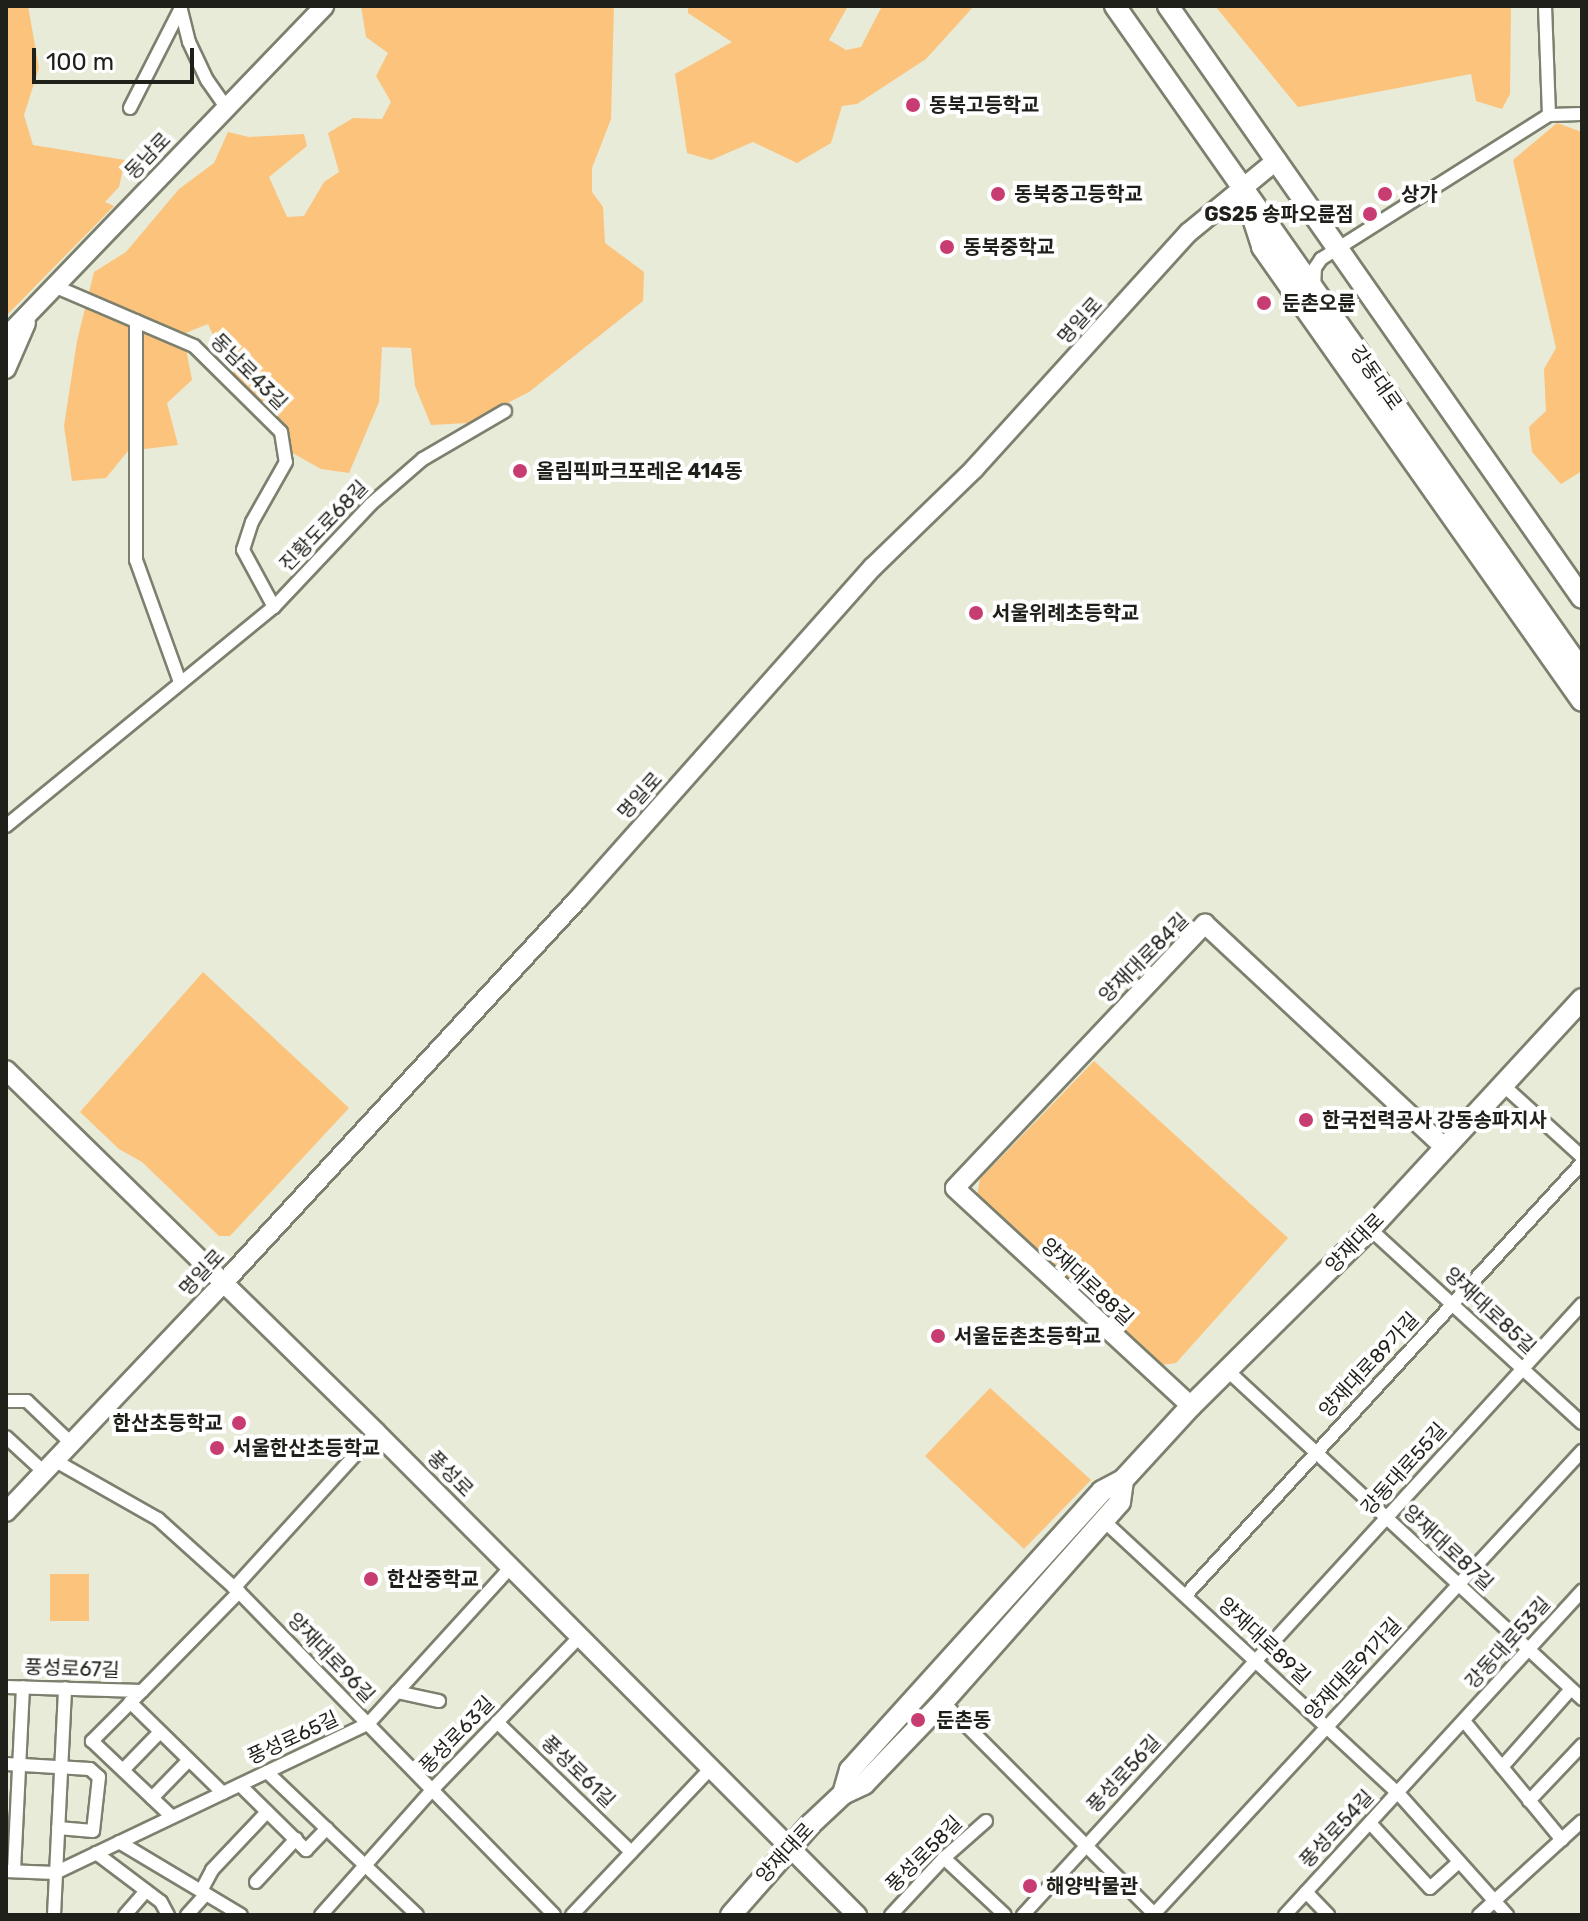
<!DOCTYPE html>
<meta charset="utf-8">
<style>
body{margin:0}
#map{position:relative;width:1588px;height:1921px;overflow:hidden;background:#e7ebd7;font-family:Rubik,"Noto Sans KR",sans-serif}
div>[style]{position:absolute}
.green>*{inset:0;background:#fcc37c}
.roads{filter:drop-shadow(2px 0 #7c806e) drop-shadow(-2px 0 #7c806e) drop-shadow(0 2px #7c806e) drop-shadow(0 -2px #7c806e)}
.street>*{height:12px;margin:-6px;padding:0 6px;transform-origin:6px;border-radius:6px;background:#fff}
.secondary>*{height:18px;margin:-9px;padding:0 9px;transform-origin:9px;border-radius:9px;background:#fff}
.primary>*{height:20px;margin:-10px;padding:0 10px;transform-origin:10px;border-radius:10px;background:#fff}
.dots>*{width:22px;height:22px;translate:-50% -50%;box-sizing:border-box;border:4px solid #fff;border-radius:50%}
span{translate:-50% -50%;white-space:nowrap;text-align:center;line-height:1.15;-webkit-text-stroke:8px #fff;paint-order:stroke}
.poi-label{font-size:20px;color:#1e2019;font-weight:700}
.left{translate:0 -50%;text-align:left}
.right{translate:-100% -50%;text-align:right}
.street-label{font-size:20px;color:#1e2019}
.frame{position:absolute;inset:0;border:8px solid #1e2019;pointer-events:none}
.scale{position:absolute;left:32px;top:48px;width:162px;height:36px;box-sizing:border-box;border:4px solid #1e2019;border-top:0;padding-left:10px;font-size:24px;line-height:28px;white-space:nowrap;color:#1e2019;-webkit-text-stroke:6px #fff;paint-order:stroke}
</style>
<div id="map">
<div class="green">
<div style="clip-path:polygon(6px 6px,28px 6px,39px 68px,24px 115px,33px 145px,125px 160px,119px 187px,105px 202px,114px 206px,6px 316px)"></div>
<div style="clip-path:polygon(361px 6px,614px 6px,611px 119px,592px 168px,592px 192px,603px 207px,605px 243px,644px 272px,643px 301px,529px 392px,468px 423px,431px 425px,415px 386px,411px 348px,382px 347px,379px 402px,349px 473px,321px 469px,289px 451px,278px 419px,243px 386px,225px 361px,208px 324px,183px 334px,192px 380px,167px 403px,178px 445px,128px 451px,106px 478px,72px 481px,64px 426px,77px 341px,94px 272px,126px 252px,179px 189px,214px 163px,228px 132px,249px 137px,304px 134px,307px 146px,269px 177px,287px 217px,304px 216px,324px 182px,339px 172px,328px 133px,353px 118px,382px 119px,391px 102px,376px 76px,388px 53px,366px 37px)"></div>
<div style="clip-path:polygon(688px 6px,848px 6px,829px 40px,846px 50px,861px 47px,882px 6px,974px 6px,926px 59px,857px 104px,842px 106px,831px 143px,797px 163px,753px 142px,711px 160px,687px 153px,675px 74px,732px 42px,688px 13px)"></div>
<div style="clip-path:polygon(1215px 6px,1511px 6px,1510px 94px,1502px 109px,1476px 101px,1471px 74px,1298px 107px)"></div>
<div style="clip-path:polygon(1557px 123px,1582px 132px,1582px 471px,1561px 484px,1532px 452px,1529px 427px,1546px 411px,1544px 369px,1556px 348px,1513px 160px)"></div>
<div style="clip-path:polygon(203px 972px,349px 1108px,230px 1236px,219px 1236px,142px 1162px,119px 1149px,80px 1112px)"></div>
<div style="clip-path:polygon(1094px 1061px,1288px 1238px,1176px 1363px,1161px 1365px,977px 1196px,980px 1179px)"></div>
<div style="clip-path:polygon(990px 1388px,1091px 1480px,1024px 1549px,925px 1456px)"></div>
<div style="clip-path:polygon(50px 1574px,89px 1574px,89px 1621px,50px 1621px)"></div>
</div>
<div class="roads">
<div class="street">
<div style="left:180px;top:6px;width:37px;rotate:76deg"></div>
<div style="left:189px;top:42px;width:42px;rotate:64.7deg"></div>
<div style="left:207px;top:80px;width:33px;rotate:55deg"></div>
<div style="left:130px;top:108px;width:112px;rotate:-63deg"></div>
<div style="left:1549px;top:115px;width:33px;rotate:-2deg"></div>
<div style="left:54px;top:286px;width:152px;rotate:23.2deg"></div>
<div style="left:194px;top:346px;width:122px;rotate:44.7deg"></div>
<div style="left:281px;top:432px;width:30px;rotate:81deg"></div>
<div style="left:286px;top:462px;width:69px;rotate:119.5deg"></div>
<div style="left:252px;top:522px;width:29px;rotate:108deg"></div>
<div style="left:243px;top:550px;width:65px;rotate:61.5deg"></div>
<div style="left:1314px;top:287px;width:19px;rotate:-87deg"></div>
<div style="left:1315px;top:268px;width:11px;rotate:-56deg"></div>
<div style="left:1321px;top:259px;width:270px;rotate:-32.3deg"></div>
<div style="left:1549px;top:115px;width:109px;rotate:-92.1deg"></div>
<div style="left:136px;top:321px;width:239px;rotate:90deg"></div>
<div style="left:136px;top:560px;width:130px;rotate:70.2deg"></div>
<div style="left:6px;top:826px;width:346px;rotate:-39.3deg"></div>
<div style="left:274px;top:607px;width:141px;rotate:-46.7deg"></div>
<div style="left:371px;top:504px;width:69px;rotate:-40.9deg"></div>
<div style="left:423px;top:459px;width:95px;rotate:-30.3deg"></div>
<div style="left:1503px;top:1085px;width:107px;rotate:42.3deg"></div>
<div style="left:1370px;top:1229px;width:287px;rotate:42.5deg"></div>
<div style="left:1228px;top:1371px;width:483px;rotate:42.8deg"></div>
<div style="left:6px;top:1401px;width:21px"></div>
<div style="left:27px;top:1401px;width:61px;rotate:43.7deg"></div>
<div style="left:6px;top:1437px;width:50px;rotate:42.6deg"></div>
<div style="left:54px;top:1460px;width:120px;rotate:29.6deg"></div>
<div style="left:158px;top:1519px;width:109px;rotate:42deg"></div>
<div style="left:239px;top:1592px;width:451px;rotate:45.7deg"></div>
<div style="left:1104px;top:1521px;width:401px;rotate:42.8deg"></div>
<div style="left:1398px;top:1793px;width:164px;rotate:48.2deg"></div>
<div style="left:234px;top:1588px;width:211px;rotate:-47.7deg"></div>
<div style="left:1186px;top:1595px;width:586px;rotate:-47.49deg"></div>
<div style="left:6px;top:1687px;width:136px;rotate:1.7deg"></div>
<div style="left:142px;top:1691px;width:139px;rotate:-45.6deg"></div>
<div style="left:142px;top:1691px;width:71px;rotate:135deg"></div>
<div style="left:92px;top:1741px;width:110px;rotate:43.5deg"></div>
<div style="left:397px;top:1692px;width:43px;rotate:12.1deg"></div>
<div style="left:130px;top:1702px;width:130px;rotate:44.4deg"></div>
<div style="left:943px;top:1702px;width:301px;rotate:45.1deg"></div>
<div style="left:1464px;top:1721px;width:154px;rotate:50.5deg"></div>
<div style="left:497px;top:1722px;width:187px;rotate:44.1deg"></div>
<div style="left:6px;top:1764px;width:84px;rotate:3.4deg"></div>
<div style="left:90px;top:1769px;width:12px;rotate:42deg"></div>
<div style="left:99px;top:1777px;width:54px;rotate:96.3deg"></div>
<div style="left:93px;top:1831px;width:35px;rotate:-175deg"></div>
<div style="left:1502px;top:1767px;width:104px;rotate:-48.5deg"></div>
<div style="left:123px;top:1770px;width:53px;rotate:-45.8deg"></div>
<div style="left:267px;top:1772px;width:207px;rotate:43.6deg"></div>
<div style="left:240px;top:1785px;width:93px;rotate:44.6deg"></div>
<div style="left:306px;top:1850px;width:30px;rotate:-46deg"></div>
<div style="left:152px;top:1798px;width:53px;rotate:-45.8deg"></div>
<div style="left:1529px;top:1801px;width:77px;rotate:-46.6deg"></div>
<div style="left:1370px;top:1823px;width:88px;rotate:47.3deg"></div>
<div style="left:1430px;top:1888px;width:39px;rotate:-42deg"></div>
<div style="left:119px;top:1842px;width:142px;rotate:30.9deg"></div>
<div style="left:96px;top:1853px;width:81px;rotate:37deg"></div>
<div style="left:161px;top:1902px;width:15px;rotate:62deg"></div>
<div style="left:944px;top:1858px;width:83px;rotate:43.1deg"></div>
<div style="left:6px;top:1871px;width:49px;rotate:2.3deg"></div>
<div style="left:55px;top:1873px;width:347px;rotate:-25.5deg"></div>
<div style="left:368px;top:1724px;width:212px;rotate:-47.7deg"></div>
<div style="left:14px;top:1871px;width:184px;rotate:-87.2deg"></div>
<div style="left:256px;top:1882px;width:59px;rotate:-47.1deg"></div>
<div style="left:201px;top:1891px;width:24px;rotate:-62deg"></div>
<div style="left:212px;top:1870px;width:80px;rotate:-46.5deg"></div>
<div style="left:1306px;top:1892px;width:32px;rotate:46deg"></div>
<div style="left:1154px;top:1914px;width:631px;rotate:-47.25deg"></div>
<div style="left:54px;top:1915px;width:227px;rotate:-87.2deg"></div>
<div style="left:125px;top:1915px;width:32px;rotate:-49deg"></div>
<div style="left:187px;top:1915px;width:28px;rotate:-48deg"></div>
<div style="left:321px;top:1915px;width:167px;rotate:-48.4deg"></div>
<div style="left:432px;top:1790px;width:214px;rotate:-46.1deg"></div>
<div style="left:572px;top:1915px;width:202px;rotate:-46.6deg"></div>
<div style="left:891px;top:1915px;width:78px;rotate:-47.1deg"></div>
<div style="left:944px;top:1858px;width:56px;rotate:-41.4deg"></div>
<div style="left:1023px;top:1915px;width:828px;rotate:-47.54deg"></div>
<div style="left:1285px;top:1915px;width:440px;rotate:-47.5deg"></div>
<div style="left:1479px;top:1915px;width:139px;rotate:-42.4deg"></div>
</div>
<div class="secondary">
<div style="left:6px;top:337px;width:459px;rotate:-46.1deg"></div>
<div style="left:6px;top:369px;width:50px;rotate:-66.5deg"></div>
<div style="left:6px;top:1070px;width:518px;rotate:44.37deg"></div>
<div style="left:376px;top:1432px;width:682px;rotate:45.12deg"></div>
<div style="left:1191px;top:1406px;width:321px;rotate:-137.3deg"></div>
<div style="left:955px;top:1188px;width:364px;rotate:-46.6deg"></div>
<div style="left:1205px;top:924px;width:328px;rotate:43deg"></div>
<div style="left:6px;top:1512px;width:303px;rotate:-46.5deg"></div>
<div style="left:215px;top:1292px;width:535px;rotate:-47.27deg"></div>
<div style="left:578px;top:899px;width:444px;rotate:-48.4deg"></div>
<div style="left:873px;top:567px;width:141px;rotate:-44.1deg"></div>
<div style="left:974px;top:469px;width:319px;rotate:-47.8deg"></div>
<div style="left:1188px;top:233px;width:115px;rotate:-39.4deg"></div>
</div>
<div class="primary">
<div style="left:1115px;top:6px;width:813px;rotate:54.92deg"></div>
<div style="left:1168px;top:6px;width:722px;rotate:55.03deg"></div>
<div style="left:1250px;top:209px;width:40px;rotate:72deg"></div>
<div style="left:1262px;top:247px;width:555px;rotate:54.82deg"></div>
<div style="left:843px;top:1794px;width:25px;rotate:-74deg"></div>
<div style="left:850px;top:1770px;width:376px;rotate:-47.9deg"></div>
<div style="left:1102px;top:1491px;width:24px;rotate:-28deg"></div>
<div style="left:1123px;top:1480px;width:100px;rotate:-47.4deg"></div>
<div style="left:1191px;top:1406px;width:252px;rotate:-44.7deg"></div>
<div style="left:1370px;top:1229px;width:313px;rotate:-47.3deg"></div>
<div style="left:731px;top:1915px;width:121px;rotate:-48.7deg"></div>
<div style="left:811px;top:1824px;width:44px;rotate:-43.2deg"></div>
<div style="left:843px;top:1794px;width:23px;rotate:-25deg"></div>
<div style="left:864px;top:1784px;width:114px;rotate:-46.1deg"></div>
<div style="left:943px;top:1702px;width:267px;rotate:-48.5deg"></div>
<div style="left:1120px;top:1502px;width:22px;rotate:-82deg"></div>
</div>
</div>
<div class="dots">
<div style="left:913px;top:105px;background:#c83d71"></div>
<div style="left:998px;top:194px;background:#c83d71"></div>
<div style="left:1385px;top:194px;background:#c83d71"></div>
<div style="left:1370px;top:214px;background:#c83d71"></div>
<div style="left:947px;top:247px;background:#c83d71"></div>
<div style="left:1264px;top:303px;background:#c83d71"></div>
<div style="left:520px;top:471px;background:#c83d71"></div>
<div style="left:976px;top:613px;background:#c83d71"></div>
<div style="left:1306px;top:1120px;background:#c83d71"></div>
<div style="left:938px;top:1336px;background:#c83d71"></div>
<div style="left:239px;top:1423px;background:#c83d71"></div>
<div style="left:217px;top:1448px;background:#c83d71"></div>
<div style="left:371px;top:1579px;background:#c83d71"></div>
<div style="left:918px;top:1720px;background:#c83d71"></div>
<div style="left:1030px;top:1886px;background:#c83d71"></div>
</div>
<div class="poi-label">
<span class="left" style="left:929px;top:105px">동북고등학교</span>
<span class="left" style="left:1014px;top:194px">동북중고등학교</span>
<span class="left" style="left:1401px;top:194px">상가</span>
<span class="right" style="left:1354px;top:214px">GS25 송파오륜점</span>
<span class="left" style="left:963px;top:247px">동북중학교</span>
<span class="left" style="left:1282px;top:303px">둔촌오륜</span>
<span class="left" style="left:536px;top:471px">올림픽파크포레온 414동</span>
<span class="left" style="left:992px;top:613px">서울위례초등학교</span>
<span class="left" style="left:1322px;top:1120px">한국전력공사 강동송파지사</span>
<span class="left" style="left:954px;top:1336px">서울둔촌초등학교</span>
<span class="right" style="left:223px;top:1423px">한산초등학교</span>
<span class="left" style="left:233px;top:1448px">서울한산초등학교</span>
<span class="left" style="left:387px;top:1579px">한산중학교</span>
<span class="left" style="left:936px;top:1720px">둔촌동</span>
<span class="left" style="left:1046px;top:1886px">해양박물관</span>
</div>
<div class="street-label">
<span style="left:148px;top:156px;rotate:-46deg">동남로</span>
<span style="left:1080px;top:321px;rotate:-48deg">명일로</span>
<span style="left:249px;top:372px;rotate:45deg">동남로43길</span>
<span style="left:1376px;top:378px;rotate:55deg">강동대로</span>
<span style="left:324px;top:526px;rotate:-46deg">진황도로68길</span>
<span style="left:640px;top:796px;rotate:-48deg">명일로</span>
<span style="left:1144px;top:958px;rotate:-45deg">양재대로84길</span>
<span style="left:1355px;top:1243px;rotate:-46deg">양재대로</span>
<span style="left:202px;top:1273px;rotate:-47deg">명일로</span>
<span style="left:1087px;top:1282px;rotate:43deg">양재대로88길</span>
<span style="left:1490px;top:1311px;rotate:43deg">양재대로85길</span>
<span style="left:1369px;top:1365px;rotate:-47deg">양재대로89가길</span>
<span style="left:1404px;top:1469px;rotate:-48deg">강동대로55길</span>
<span style="left:450px;top:1474px;rotate:45deg">풍성로</span>
<span style="left:1448px;top:1548px;rotate:43deg">양재대로87길</span>
<span style="left:1264px;top:1641px;rotate:43deg">양재대로89길</span>
<span style="left:1508px;top:1643px;rotate:-48deg">강동대로53길</span>
<span style="left:331px;top:1658px;rotate:46deg">양재대로96길</span>
<span style="left:72px;top:1669px;rotate:2deg">풍성로67길</span>
<span style="left:1353px;top:1669px;rotate:-47deg">양재대로91가길</span>
<span style="left:457px;top:1735px;rotate:-46deg">풍성로63길</span>
<span style="left:293px;top:1738px;rotate:-25deg">풍성로65길</span>
<span style="left:578px;top:1772px;rotate:44deg">풍성로61길</span>
<span style="left:1124px;top:1774px;rotate:-47deg">풍성로56길</span>
<span style="left:1337px;top:1829px;rotate:-47deg">풍성로54길</span>
<span style="left:785px;top:1853px;rotate:-47deg">양재대로</span>
<span style="left:924px;top:1854px;rotate:-45deg">풍성로58길</span>
</div>
<div class="frame"></div>
<div class="scale">100 m</div>
</div>
